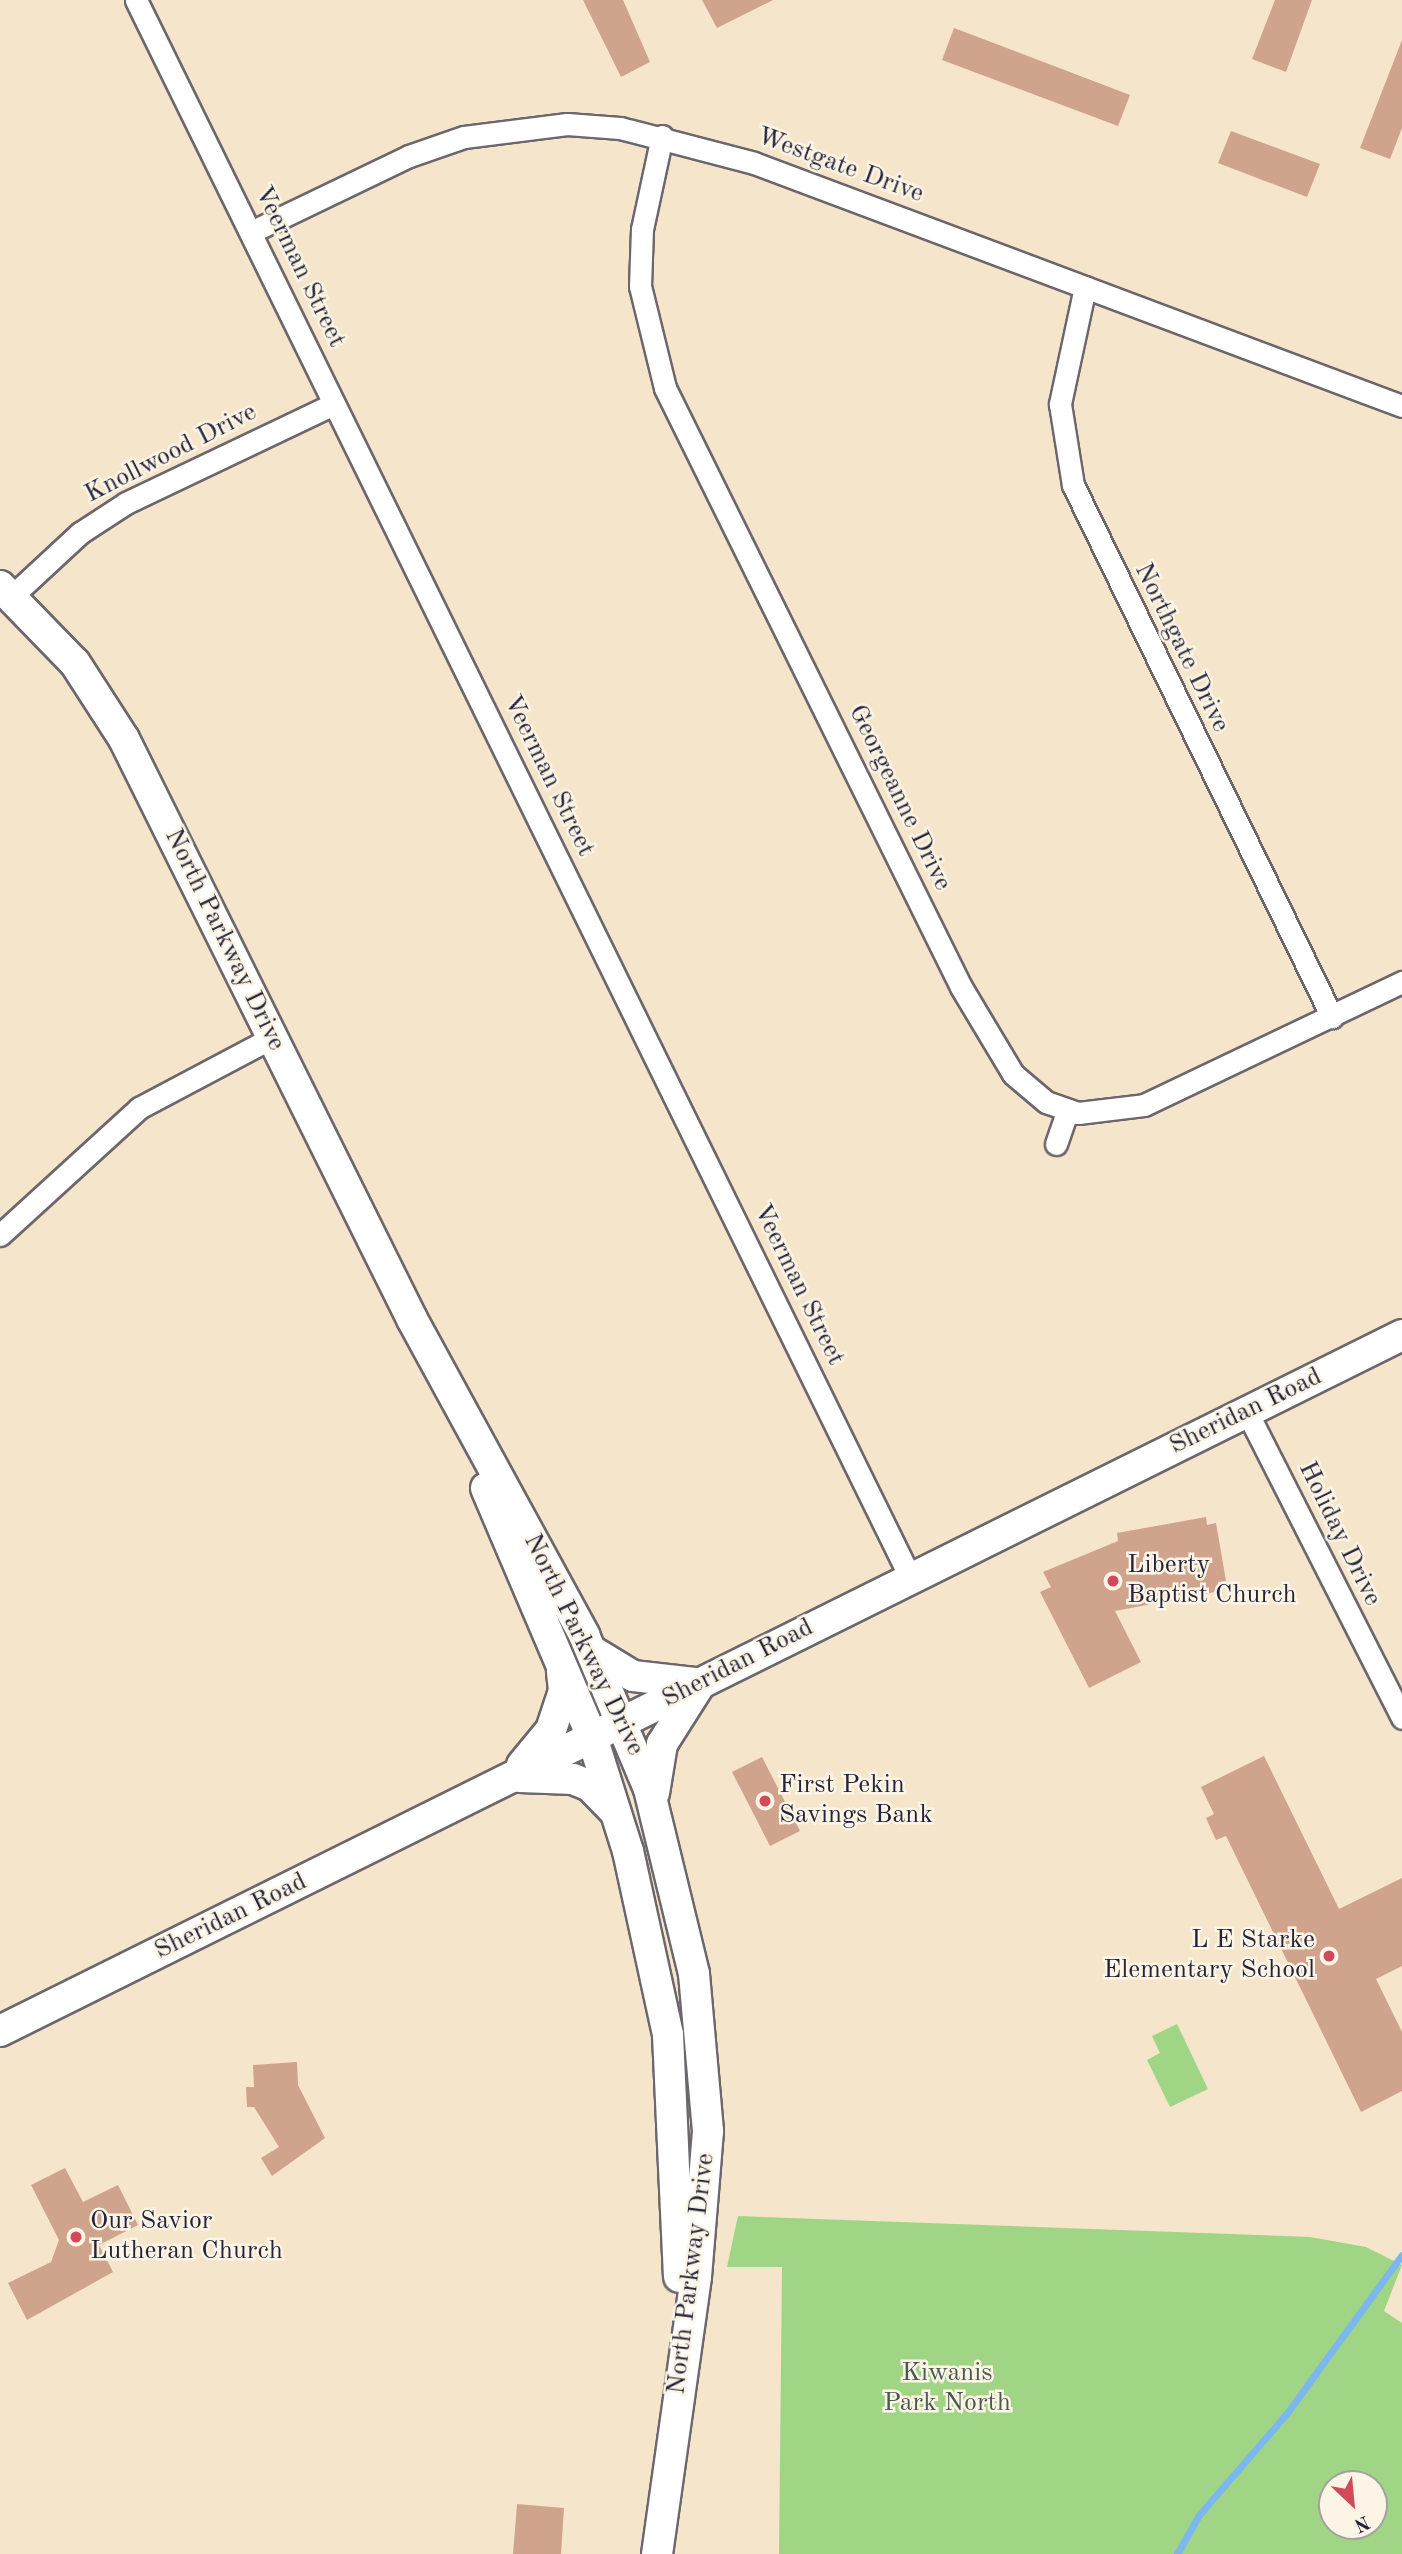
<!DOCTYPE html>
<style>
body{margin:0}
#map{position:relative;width:1402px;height:2554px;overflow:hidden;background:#f5e5ca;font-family:"Old Standard TT",serif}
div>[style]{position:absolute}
.green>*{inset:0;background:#a0d586}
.stream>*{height:7px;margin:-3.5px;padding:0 3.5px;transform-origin:3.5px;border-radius:3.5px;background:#7cb7ee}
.building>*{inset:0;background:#d0a38d}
.roads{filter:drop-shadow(2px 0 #6c666d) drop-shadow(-2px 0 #6c666d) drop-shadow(0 2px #6c666d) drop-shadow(0 -2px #6c666d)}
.street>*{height:21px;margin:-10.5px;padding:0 10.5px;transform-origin:10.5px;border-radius:10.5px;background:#fff}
.secondary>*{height:30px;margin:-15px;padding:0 15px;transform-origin:15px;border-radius:15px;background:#fff}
.dots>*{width:19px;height:19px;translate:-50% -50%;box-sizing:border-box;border:4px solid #fcf5e5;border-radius:50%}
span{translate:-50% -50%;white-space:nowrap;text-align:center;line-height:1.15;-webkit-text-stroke:5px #fcf5e5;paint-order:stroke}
.street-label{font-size:26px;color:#22223b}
.poi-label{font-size:26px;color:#22223b}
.left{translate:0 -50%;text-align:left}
.right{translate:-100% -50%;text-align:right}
.park-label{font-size:26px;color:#485852}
.north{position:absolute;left:1318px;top:2470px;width:70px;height:70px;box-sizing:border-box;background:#fcf5e5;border:2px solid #a5a1a1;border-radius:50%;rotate:154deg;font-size:19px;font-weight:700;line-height:28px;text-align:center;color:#22223b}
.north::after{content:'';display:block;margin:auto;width:24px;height:32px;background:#d1495b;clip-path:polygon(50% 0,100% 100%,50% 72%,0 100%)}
</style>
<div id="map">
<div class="green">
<div style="clip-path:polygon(1177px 2024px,1208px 2089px,1170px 2107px,1147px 2060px,1160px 2053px,1152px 2036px)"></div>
<div style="clip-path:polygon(evenodd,738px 2216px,1310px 2237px,1366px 2247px,1402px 2265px,1384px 2311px,1402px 2323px,1402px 2554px,779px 2554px,782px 2267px,727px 2267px,738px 2216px,1332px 2484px,1374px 2484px,1374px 2526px,1332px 2526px,1332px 2484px)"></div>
</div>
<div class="stream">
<div style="left:1177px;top:2554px;width:45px;rotate:-60.6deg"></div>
<div style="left:1199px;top:2515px;width:135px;rotate:-49.2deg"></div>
<div style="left:1287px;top:2413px;width:195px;rotate:-54deg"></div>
</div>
<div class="building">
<div style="clip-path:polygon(583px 0,623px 0,650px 62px,621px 77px)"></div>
<div style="clip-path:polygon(702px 0,773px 0,717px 28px)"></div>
<div style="clip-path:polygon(1275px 0,1312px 0,1286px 72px,1252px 59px)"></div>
<div style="clip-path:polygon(954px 28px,1130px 95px,1118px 126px,942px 60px)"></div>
<div style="clip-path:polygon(1402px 40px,1402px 128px,1390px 159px,1360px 148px)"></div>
<div style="clip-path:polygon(1231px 131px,1320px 164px,1307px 197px,1218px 163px)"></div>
<div style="clip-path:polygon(1206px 1517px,1207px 1525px,1216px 1523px,1226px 1581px,1218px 1582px,1220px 1591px,1115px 1611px,1141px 1662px,1089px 1688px,1040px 1592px,1051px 1587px,1043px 1572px,1118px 1541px,1117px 1533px)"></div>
<div style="clip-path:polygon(1264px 1756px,1339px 1909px,1402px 1878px,1402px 1966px,1376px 1979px,1402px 2032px,1402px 2091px,1361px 2112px,1226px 1836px,1216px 1840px,1206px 1818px,1214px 1814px,1201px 1787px)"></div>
<div style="clip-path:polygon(762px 1757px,800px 1831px,770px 1846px,732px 1772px)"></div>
<div style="clip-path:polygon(297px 2062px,298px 2085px,325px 2138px,272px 2176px,261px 2158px,279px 2147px,254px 2107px,247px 2107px,246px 2087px,254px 2087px,253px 2065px)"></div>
<div style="clip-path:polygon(65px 2168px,83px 2202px,118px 2185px,138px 2225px,99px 2245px,113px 2272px,27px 2320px,8px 2283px,51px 2262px,59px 2240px,31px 2185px)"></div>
<div style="clip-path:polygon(517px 2504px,564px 2508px,561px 2554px,513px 2554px)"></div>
</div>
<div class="roads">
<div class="street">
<div style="left:136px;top:0;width:1757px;rotate:63.86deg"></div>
<div style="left:662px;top:136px;width:95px;rotate:102.1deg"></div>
<div style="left:642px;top:229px;width:57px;rotate:92deg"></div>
<div style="left:640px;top:286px;width:105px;rotate:76.2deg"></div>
<div style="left:665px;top:388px;width:668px;rotate:63.7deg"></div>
<div style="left:961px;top:987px;width:101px;rotate:59.1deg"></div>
<div style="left:1013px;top:1074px;width:43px;rotate:40.3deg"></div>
<div style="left:1046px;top:1102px;width:34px;rotate:19deg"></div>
<div style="left:1078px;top:1113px;width:66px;rotate:-6.9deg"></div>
<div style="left:1144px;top:1105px;width:286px;rotate:-25.5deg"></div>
<div style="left:251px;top:232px;width:175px;rotate:-25.7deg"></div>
<div style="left:409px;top:156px;width:58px;rotate:-19.1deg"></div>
<div style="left:464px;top:137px;width:104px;rotate:-7.2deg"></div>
<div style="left:567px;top:124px;width:53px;rotate:4.3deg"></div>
<div style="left:620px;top:128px;width:138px;rotate:14.6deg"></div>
<div style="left:754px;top:163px;width:692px;rotate:20.56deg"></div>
<div style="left:1085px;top:287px;width:120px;rotate:102.1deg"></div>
<div style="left:1060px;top:404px;width:82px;rotate:80.9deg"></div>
<div style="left:1073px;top:485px;width:592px;rotate:64.04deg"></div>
<div style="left:12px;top:596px;width:93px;rotate:-42.8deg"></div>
<div style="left:80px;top:533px;width:55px;rotate:-33.1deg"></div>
<div style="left:126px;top:503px;width:230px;rotate:-25.5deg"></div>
<div style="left:1056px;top:1144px;width:36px;rotate:-71deg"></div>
<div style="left:0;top:1235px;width:188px;rotate:-42.4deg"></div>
<div style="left:139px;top:1108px;width:149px;rotate:-27.9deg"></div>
<div style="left:1247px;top:1412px;width:343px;rotate:63.1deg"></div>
</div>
<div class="secondary">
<div style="left:0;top:586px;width:107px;rotate:45.8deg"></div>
<div style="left:75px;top:663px;width:90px;rotate:57.2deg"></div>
<div style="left:124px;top:739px;width:648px;rotate:63.59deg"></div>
<div style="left:412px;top:1319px;width:360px;rotate:61.4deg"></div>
<div style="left:584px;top:1635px;width:167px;rotate:67.1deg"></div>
<div style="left:649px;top:1789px;width:190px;rotate:76.3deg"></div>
<div style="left:694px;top:1974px;width:158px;rotate:84.9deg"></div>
<div style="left:708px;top:2131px;width:146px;rotate:94.7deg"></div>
<div style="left:696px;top:2277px;width:280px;rotate:98deg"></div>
<div style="left:486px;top:1488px;width:271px;rotate:66.9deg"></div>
<div style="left:592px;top:1737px;width:120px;rotate:72.5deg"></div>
<div style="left:628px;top:1851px;width:188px;rotate:77.7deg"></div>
<div style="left:668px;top:2035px;width:242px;rotate:87.4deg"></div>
<div style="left:592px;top:1651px;width:48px;rotate:31.4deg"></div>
<div style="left:633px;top:1676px;width:62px;rotate:6.4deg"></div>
<div style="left:522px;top:1765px;width:45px;rotate:-50.4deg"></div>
<div style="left:551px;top:1730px;width:41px;rotate:-71.6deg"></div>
<div style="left:564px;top:1691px;width:20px;rotate:-96deg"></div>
<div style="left:520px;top:1777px;width:53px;rotate:2.2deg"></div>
<div style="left:573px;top:1779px;width:18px;rotate:22deg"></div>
<div style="left:590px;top:1786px;width:35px;rotate:46deg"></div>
<div style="left:654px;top:1793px;width:50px;rotate:-80.7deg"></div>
<div style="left:662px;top:1744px;width:67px;rotate:-57.7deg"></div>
<div style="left:0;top:2031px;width:1565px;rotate:-26.4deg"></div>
</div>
</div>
<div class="dots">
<div style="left:1113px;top:1581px;background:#d1495b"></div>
<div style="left:765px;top:1801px;background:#d1495b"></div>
<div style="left:1329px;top:1956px;background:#d1495b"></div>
<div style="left:76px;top:2237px;background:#d1495b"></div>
</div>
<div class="street-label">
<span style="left:840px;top:166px;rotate:20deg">Westgate Drive</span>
<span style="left:299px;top:267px;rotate:64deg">Veerman Street</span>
<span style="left:171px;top:454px;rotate:-27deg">Knollwood Drive</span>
<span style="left:1181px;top:648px;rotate:64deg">Northgate Drive</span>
<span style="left:548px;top:776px;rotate:64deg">Veerman Street</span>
<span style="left:899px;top:798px;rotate:64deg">Georgeanne Drive</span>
<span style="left:224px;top:940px;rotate:64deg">North Parkway Drive</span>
<span style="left:798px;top:1285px;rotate:64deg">Veerman Street</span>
<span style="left:1246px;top:1412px;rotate:-26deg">Sheridan Road</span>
<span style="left:1339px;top:1534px;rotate:64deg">Holiday Drive</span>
<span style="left:583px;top:1645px;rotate:64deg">North Parkway Drive</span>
<span style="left:738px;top:1664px;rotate:-27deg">Sheridan Road</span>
<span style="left:231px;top:1917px;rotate:-26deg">Sheridan Road</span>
<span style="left:692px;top:2274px;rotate:-83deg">North Parkway Drive</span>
</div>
<div class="poi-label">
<span class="left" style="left:1127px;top:1581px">Liberty<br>Baptist Church</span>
<span class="left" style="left:779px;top:1801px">First Pekin<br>Savings Bank</span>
<span class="right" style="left:1315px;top:1956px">L E Starke<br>Elementary School</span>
<span class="left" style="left:90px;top:2237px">Our Savior<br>Lutheran Church</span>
</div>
<div class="park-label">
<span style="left:947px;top:2389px">Kiwanis<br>Park North</span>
</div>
<div class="north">N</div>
</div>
